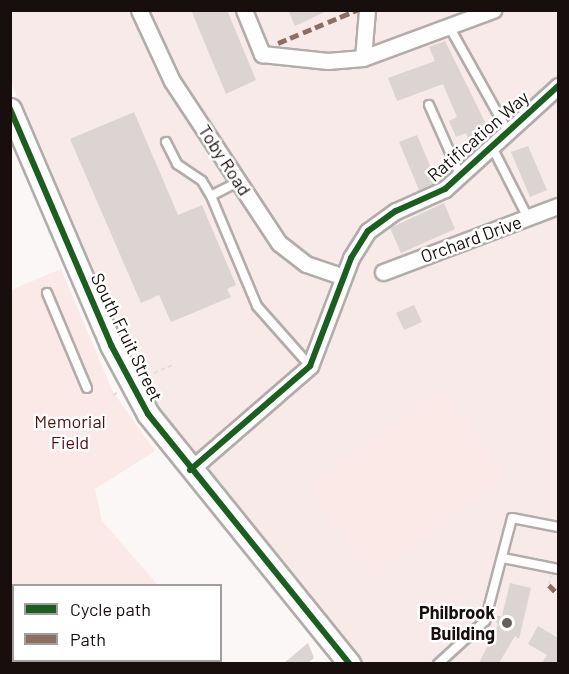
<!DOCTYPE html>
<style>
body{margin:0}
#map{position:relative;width:569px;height:674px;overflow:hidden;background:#fbf7f6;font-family:Barlow,sans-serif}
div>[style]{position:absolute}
.built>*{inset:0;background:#f8eae9}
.green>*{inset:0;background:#fae9e7}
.building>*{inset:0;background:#dbd4d3}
.path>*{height:2px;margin-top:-1px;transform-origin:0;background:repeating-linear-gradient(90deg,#e1dfdf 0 4.5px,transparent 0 7.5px)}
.roads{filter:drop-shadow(2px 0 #b2acab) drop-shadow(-2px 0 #b2acab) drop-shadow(0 2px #b2acab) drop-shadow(0 -2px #b2acab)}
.lane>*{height:8px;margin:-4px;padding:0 4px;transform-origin:4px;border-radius:4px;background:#fefefe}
.street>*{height:15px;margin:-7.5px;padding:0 7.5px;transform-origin:7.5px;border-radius:7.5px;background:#fefefe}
.secondary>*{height:21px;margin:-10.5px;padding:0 10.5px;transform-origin:10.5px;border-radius:10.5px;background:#fefefe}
.quiet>*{height:4.5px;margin-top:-2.25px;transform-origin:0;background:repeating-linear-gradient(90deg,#8d6e63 0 9px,transparent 0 13.5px)}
.cycleway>*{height:6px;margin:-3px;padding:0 3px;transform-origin:3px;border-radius:3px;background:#1b5e20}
.dots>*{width:16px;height:16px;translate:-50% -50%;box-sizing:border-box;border:3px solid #fff;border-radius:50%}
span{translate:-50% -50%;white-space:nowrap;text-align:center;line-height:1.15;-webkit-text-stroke:5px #fff;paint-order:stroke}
.street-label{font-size:18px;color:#170e0d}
.park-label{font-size:18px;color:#501211}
.poi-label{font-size:18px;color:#170e0d;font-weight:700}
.right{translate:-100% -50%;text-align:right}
.frame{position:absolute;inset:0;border:12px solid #170e0d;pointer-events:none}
.legend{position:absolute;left:12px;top:584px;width:210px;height:78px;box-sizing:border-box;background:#fff;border:2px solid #a29f9e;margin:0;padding:8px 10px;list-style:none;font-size:18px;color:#170e0d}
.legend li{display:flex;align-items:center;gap:12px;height:30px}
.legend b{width:30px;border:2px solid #a29f9e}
</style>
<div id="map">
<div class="built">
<div style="clip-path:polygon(10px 11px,558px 11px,558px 663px,364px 663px,210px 479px,134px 374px,11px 82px)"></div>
</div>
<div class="green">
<div style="clip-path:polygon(61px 269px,113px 392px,155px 451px,95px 489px,102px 521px,158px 585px,14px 586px,14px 660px,210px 663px,11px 664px,11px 290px)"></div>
<div style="clip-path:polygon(441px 388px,507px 477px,373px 577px,306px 488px)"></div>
</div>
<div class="building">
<div style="clip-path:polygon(191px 10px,227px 10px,256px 80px,226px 94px)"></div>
<div style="clip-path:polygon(288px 10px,329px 10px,295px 26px)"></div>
<div style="clip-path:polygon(445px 41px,489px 130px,468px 139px,466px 133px,456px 137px,449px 121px,457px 117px,443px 84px,397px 101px,388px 78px,435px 61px,429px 47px)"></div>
<div style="clip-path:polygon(134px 112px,178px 215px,202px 205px,236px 285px,227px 289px,231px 297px,171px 322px,159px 295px,141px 303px,70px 139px)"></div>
<div style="clip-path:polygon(417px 135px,437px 182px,419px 190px,399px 142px)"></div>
<div style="clip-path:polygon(528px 146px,547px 190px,530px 197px,511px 152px)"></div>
<div style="clip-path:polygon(444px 203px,455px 229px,401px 253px,390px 228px)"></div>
<div style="clip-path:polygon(414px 305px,422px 322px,404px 330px,396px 313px)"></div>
<div style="clip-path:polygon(510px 583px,531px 588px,519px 639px,515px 636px,499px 663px,479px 663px,498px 625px,493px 616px,502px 616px)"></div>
<div style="clip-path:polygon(538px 626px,558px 638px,558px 663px,542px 663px,547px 655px,528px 644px)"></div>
<div style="clip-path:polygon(308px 643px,314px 658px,308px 663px,284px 663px)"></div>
</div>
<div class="path">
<div style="left:147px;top:376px;width:30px;rotate:-23deg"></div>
<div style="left:113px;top:395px;width:7px;rotate:-27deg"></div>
<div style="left:549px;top:585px;width:9px;rotate:-77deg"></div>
</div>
<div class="roads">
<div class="lane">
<div style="left:450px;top:28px;width:117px;rotate:60.8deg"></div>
<div style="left:429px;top:105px;width:77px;rotate:66.1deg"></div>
<div style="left:166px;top:142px;width:25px;rotate:63deg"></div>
<div style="left:177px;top:164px;width:30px;rotate:34deg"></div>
<div style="left:202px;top:181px;width:17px;rotate:59deg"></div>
<div style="left:491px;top:145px;width:82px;rotate:63.1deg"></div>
<div style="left:238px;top:182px;width:30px;rotate:153deg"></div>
<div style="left:211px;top:196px;width:119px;rotate:67.3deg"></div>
<div style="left:257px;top:306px;width:80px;rotate:48.5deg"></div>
<div style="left:47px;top:293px;width:103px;rotate:67.2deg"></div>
<div style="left:503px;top:558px;width:56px;rotate:11.3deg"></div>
<div style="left:438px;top:664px;width:64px;rotate:-42.5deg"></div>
<div style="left:485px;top:621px;width:106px;rotate:-75.3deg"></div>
<div style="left:512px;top:518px;width:47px;rotate:11.1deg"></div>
</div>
<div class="street">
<div style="left:139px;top:10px;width:78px;rotate:65.1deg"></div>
<div style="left:172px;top:81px;width:194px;rotate:56.6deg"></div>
<div style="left:279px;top:243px;width:34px;rotate:38deg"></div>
<div style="left:306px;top:264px;width:39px;rotate:19deg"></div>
<div style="left:244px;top:10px;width:48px;rotate:67.8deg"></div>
<div style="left:262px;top:54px;width:66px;rotate:6.1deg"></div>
<div style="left:328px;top:61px;width:35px;rotate:-5deg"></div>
<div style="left:363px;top:58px;width:139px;rotate:-20.3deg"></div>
<div style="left:363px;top:58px;width:48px;rotate:-85.2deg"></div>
<div style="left:383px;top:272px;width:187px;rotate:-20.7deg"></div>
<div style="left:190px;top:470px;width:159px;rotate:-40.9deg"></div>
<div style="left:310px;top:366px;width:116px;rotate:-69.2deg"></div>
<div style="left:351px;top:258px;width:32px;rotate:-58deg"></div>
<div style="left:368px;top:231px;width:34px;rotate:-36deg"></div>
<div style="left:396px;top:211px;width:54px;rotate:-24.2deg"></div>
<div style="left:445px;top:189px;width:153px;rotate:-42.3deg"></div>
</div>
<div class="secondary">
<div style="left:10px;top:109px;width:257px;rotate:66.8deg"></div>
<div style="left:111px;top:345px;width:78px;rotate:61.8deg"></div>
<div style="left:148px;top:414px;width:321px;rotate:51.1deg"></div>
</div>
</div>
<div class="quiet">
<div style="left:278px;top:43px;width:86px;rotate:-22.7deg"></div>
<div style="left:549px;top:585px;width:13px;rotate:45deg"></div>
<div style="left:77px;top:660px;width:6px;rotate:39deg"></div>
<div style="left:14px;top:664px;width:12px;rotate:-20deg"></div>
</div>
<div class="cycleway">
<div style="left:10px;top:109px;width:257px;rotate:66.8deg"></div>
<div style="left:111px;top:345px;width:78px;rotate:61.8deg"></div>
<div style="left:148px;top:414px;width:321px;rotate:51.1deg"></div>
<div style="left:190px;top:470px;width:159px;rotate:-40.9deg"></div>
<div style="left:310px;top:366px;width:116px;rotate:-69.2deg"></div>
<div style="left:351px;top:258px;width:32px;rotate:-58deg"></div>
<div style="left:368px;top:231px;width:34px;rotate:-36deg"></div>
<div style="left:396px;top:211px;width:54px;rotate:-24.2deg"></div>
<div style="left:445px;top:189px;width:153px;rotate:-42.3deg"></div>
</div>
<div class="dots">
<div style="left:507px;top:623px;background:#67605f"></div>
</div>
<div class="street-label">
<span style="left:478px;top:136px;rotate:-41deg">Ratification Way</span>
<span style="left:225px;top:160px;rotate:57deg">Toby Road</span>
<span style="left:471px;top:239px;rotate:-20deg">Orchard Drive</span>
<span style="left:127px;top:337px;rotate:64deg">South Fruit Street</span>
</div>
<div class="park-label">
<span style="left:70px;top:432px">Memorial<br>Field</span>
</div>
<div class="poi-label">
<span class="right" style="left:495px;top:623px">Philbrook<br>Building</span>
</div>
<div class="frame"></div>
<ul class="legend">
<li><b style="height:8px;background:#1b5e20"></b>Cycle path</li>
<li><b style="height:8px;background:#8d6e63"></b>Path</li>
</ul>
</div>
